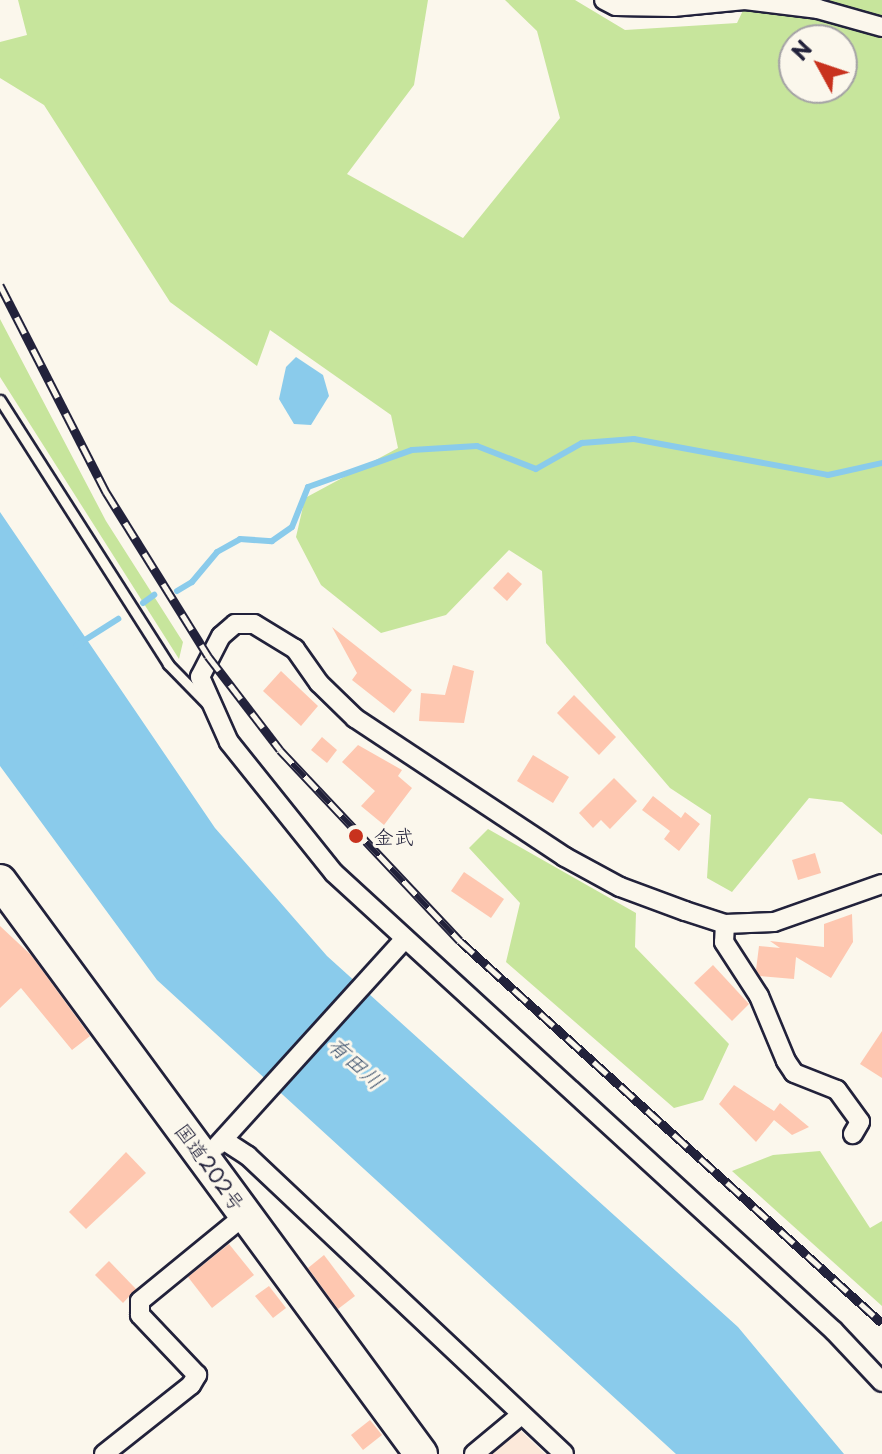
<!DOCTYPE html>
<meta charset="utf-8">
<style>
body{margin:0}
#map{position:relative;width:882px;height:1454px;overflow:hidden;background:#fbf7ec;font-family:"Playpen Sans","Klee One",sans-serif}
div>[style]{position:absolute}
.built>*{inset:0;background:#fce9da}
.green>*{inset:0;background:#c7e59c}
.water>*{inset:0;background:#8acbeb}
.stream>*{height:6px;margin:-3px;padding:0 3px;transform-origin:3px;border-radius:3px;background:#8acbeb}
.building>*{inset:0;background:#fec7b0}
.roads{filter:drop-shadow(2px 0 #22223b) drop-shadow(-2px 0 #22223b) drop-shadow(0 2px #22223b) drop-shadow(0 -2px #22223b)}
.service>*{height:9px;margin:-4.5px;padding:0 4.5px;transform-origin:4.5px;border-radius:4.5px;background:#fbf7ec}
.minor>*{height:18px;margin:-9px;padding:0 9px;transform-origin:9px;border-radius:9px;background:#fbf7ec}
.trunk>*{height:32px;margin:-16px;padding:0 16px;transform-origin:16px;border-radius:16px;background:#fbf7ec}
.rail>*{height:9px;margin-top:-4.5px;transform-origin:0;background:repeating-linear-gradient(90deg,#fbf7ec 0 18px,#22223b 0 36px);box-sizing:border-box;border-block:2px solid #22223b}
.dots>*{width:22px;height:22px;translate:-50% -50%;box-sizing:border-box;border:4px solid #fbf7ec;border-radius:50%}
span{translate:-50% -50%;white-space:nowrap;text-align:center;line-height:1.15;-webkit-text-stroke:6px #fbf7ec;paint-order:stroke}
.poi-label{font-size:20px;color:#22223b}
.left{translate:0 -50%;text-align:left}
.street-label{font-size:20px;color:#22223b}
.water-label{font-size:22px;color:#415570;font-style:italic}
.north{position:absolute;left:778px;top:24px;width:80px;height:80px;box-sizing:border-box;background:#fbf7ec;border:2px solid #a4a2a5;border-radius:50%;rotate:310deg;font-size:22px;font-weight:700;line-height:32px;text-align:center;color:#22223b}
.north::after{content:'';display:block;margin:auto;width:28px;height:36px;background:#c8321e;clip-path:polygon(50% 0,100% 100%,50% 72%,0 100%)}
</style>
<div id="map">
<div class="built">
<div style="clip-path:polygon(519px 1429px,545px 1454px,485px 1454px)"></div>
</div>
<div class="green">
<div style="clip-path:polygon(evenodd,18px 0,428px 0,414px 85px,347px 174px,463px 238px,560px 118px,537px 31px,505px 0,575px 0,625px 30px,737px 23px,748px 0,882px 0,882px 835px,842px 802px,809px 798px,732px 892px,707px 878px,711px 815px,670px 788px,546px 643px,542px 571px,509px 550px,446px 615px,381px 633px,321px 585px,296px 537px,305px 498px,398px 448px,391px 415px,270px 330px,257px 366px,170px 302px,44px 105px,0 78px,0 42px,27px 35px,18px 0,794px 40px,842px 40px,842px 88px,794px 88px,794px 40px)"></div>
<div style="clip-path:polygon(0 319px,106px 521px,183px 642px,179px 659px,0 377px)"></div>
<div style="clip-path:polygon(488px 829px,636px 913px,635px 947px,729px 1044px,703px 1100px,674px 1108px,506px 962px,520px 903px,469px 848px)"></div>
<div style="clip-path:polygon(820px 1151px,870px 1228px,882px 1221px,882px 1306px,732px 1171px,773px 1155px)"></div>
</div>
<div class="water">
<div style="clip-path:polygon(296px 357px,323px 375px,329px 396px,311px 425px,294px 424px,279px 399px,286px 367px)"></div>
<div style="clip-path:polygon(0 512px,215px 828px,327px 956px,738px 1327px,844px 1454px,676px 1454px,157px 980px,0 766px)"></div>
</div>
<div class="stream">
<div style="left:177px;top:591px;width:17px;rotate:-31deg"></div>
<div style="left:192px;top:582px;width:39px;rotate:-50deg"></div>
<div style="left:217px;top:552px;width:26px;rotate:-29deg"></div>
<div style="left:240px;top:539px;width:32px;rotate:4deg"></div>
<div style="left:272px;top:541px;width:24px;rotate:-35deg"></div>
<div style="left:292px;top:527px;width:43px;rotate:-68.2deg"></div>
<div style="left:308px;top:487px;width:110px;rotate:-19.6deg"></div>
<div style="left:412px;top:450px;width:65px;rotate:-3.5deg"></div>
<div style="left:477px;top:446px;width:63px;rotate:21.3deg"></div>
<div style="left:536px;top:469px;width:53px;rotate:-29.5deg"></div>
<div style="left:582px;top:443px;width:52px;rotate:-4.4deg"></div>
<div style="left:634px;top:439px;width:197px;rotate:10.5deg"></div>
<div style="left:828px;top:475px;width:55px;rotate:-12.5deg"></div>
<div style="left:143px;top:603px;width:14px;rotate:-36deg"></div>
<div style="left:77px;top:645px;width:49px;rotate:-32.4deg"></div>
</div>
<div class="building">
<div style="clip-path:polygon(508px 572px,522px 584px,507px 601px,493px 588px)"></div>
<div style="clip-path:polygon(332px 627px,412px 690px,394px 713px,352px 680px,357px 673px)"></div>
<div style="clip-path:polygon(453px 665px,474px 671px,464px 723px,419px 721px,421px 693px,445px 695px)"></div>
<div style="clip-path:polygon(281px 671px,318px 706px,301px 726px,263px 691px)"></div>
<div style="clip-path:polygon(574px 695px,616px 737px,599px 755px,557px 713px)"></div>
<div style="clip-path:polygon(322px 737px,337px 750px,327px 763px,311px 750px)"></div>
<div style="clip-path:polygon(358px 745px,402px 770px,398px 776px,412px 788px,384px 825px,361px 806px,375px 791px,342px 762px)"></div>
<div style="clip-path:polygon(533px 755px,569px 777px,553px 803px,517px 781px)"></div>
<div style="clip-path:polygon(614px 778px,637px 801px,610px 829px,601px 820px,593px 828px,579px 813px)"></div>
<div style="clip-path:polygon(653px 796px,681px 818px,685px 812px,700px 824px,679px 851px,664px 839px,670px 831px,642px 810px)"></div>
<div style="clip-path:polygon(815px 853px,821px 873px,798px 880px,792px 860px)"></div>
<div style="clip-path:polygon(464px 872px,504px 899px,491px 918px,451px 891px)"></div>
<div style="clip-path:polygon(852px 914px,853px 942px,831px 978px,796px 957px,794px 979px,760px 976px,756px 970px,759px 946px,780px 948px,770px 941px,824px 947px,824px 924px)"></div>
<div style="clip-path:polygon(0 926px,31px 955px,90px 1036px,72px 1050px,21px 988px,0 1008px)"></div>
<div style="clip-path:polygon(713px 965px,749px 1004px,732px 1021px,694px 983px)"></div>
<div style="clip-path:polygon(882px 1031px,882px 1078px,860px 1064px)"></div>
<div style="clip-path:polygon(734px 1085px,774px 1111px,780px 1103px,809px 1127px,792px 1135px,774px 1120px,756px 1142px,719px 1104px)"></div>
<div style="clip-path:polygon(126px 1152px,146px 1173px,86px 1229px,69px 1212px)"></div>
<div style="clip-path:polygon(229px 1244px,254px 1275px,212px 1308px,188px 1277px)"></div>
<div style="clip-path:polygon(324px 1255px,355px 1296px,338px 1309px,308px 1268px)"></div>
<div style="clip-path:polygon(109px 1261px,136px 1289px,123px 1303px,95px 1275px)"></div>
<div style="clip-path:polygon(269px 1286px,286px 1308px,273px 1318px,255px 1296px)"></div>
<div style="clip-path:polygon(370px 1420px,382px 1435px,363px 1450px,351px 1435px)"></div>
</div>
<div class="roads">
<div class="service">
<div style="left:0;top:400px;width:313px;rotate:57.5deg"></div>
<div style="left:168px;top:664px;width:56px;rotate:45.7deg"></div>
</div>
<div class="minor">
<div style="left:604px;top:0;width:13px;rotate:27deg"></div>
<div style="left:616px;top:6px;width:57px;rotate:1deg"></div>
<div style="left:673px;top:7px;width:72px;rotate:-5.6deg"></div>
<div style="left:745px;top:0;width:74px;rotate:7deg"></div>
<div style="left:818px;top:9px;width:66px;rotate:15.7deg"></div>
<div style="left:882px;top:884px;width:114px;rotate:160.6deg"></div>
<div style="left:774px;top:922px;width:49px;rotate:177.7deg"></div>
<div style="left:725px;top:924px;width:42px;rotate:-162deg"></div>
<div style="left:685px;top:911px;width:69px;rotate:-159.7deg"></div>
<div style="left:620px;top:887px;width:63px;rotate:-151.4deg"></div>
<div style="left:565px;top:857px;width:252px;rotate:-146.5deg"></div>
<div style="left:355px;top:718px;width:50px;rotate:-135.8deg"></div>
<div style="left:319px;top:683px;width:42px;rotate:-125.2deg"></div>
<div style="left:295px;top:649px;width:48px;rotate:-148.6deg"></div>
<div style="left:254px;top:624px;width:19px;rotate:180deg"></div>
<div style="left:235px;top:624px;width:18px;rotate:139deg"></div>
<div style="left:221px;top:636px;width:46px;rotate:117.1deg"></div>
<div style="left:200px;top:677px;width:71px;rotate:66deg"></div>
<div style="left:229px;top:742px;width:168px;rotate:51.3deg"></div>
<div style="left:334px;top:873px;width:678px;rotate:42.49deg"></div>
<div style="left:834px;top:1331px;width:70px;rotate:46.7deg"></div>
<div style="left:725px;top:924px;width:18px;rotate:93deg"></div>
<div style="left:724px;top:942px;width:64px;rotate:57.1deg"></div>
<div style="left:759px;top:996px;width:70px;rotate:67.4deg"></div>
<div style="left:786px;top:1061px;width:14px;rotate:56deg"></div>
<div style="left:794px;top:1073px;width:46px;rotate:21.6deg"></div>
<div style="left:837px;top:1090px;width:39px;rotate:54deg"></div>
<div style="left:860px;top:1122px;width:14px;rotate:120deg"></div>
<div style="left:225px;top:1141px;width:27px;rotate:33deg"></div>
<div style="left:248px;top:1156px;width:434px;rotate:43.3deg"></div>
<div style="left:217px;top:1146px;width:277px;rotate:-47.8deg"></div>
<div style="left:104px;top:1454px;width:111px;rotate:-38.4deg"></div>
<div style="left:191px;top:1385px;width:12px;rotate:-59deg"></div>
<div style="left:197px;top:1375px;width:83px;rotate:-133.5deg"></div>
<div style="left:140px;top:1315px;width:14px;rotate:-90deg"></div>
<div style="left:140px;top:1301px;width:136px;rotate:-39.3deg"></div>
<div style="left:474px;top:1454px;width:61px;rotate:-39.7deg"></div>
</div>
<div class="trunk">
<div style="left:0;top:881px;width:711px;rotate:53.69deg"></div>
</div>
</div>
<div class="rail">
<div style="left:0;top:285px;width:233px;rotate:62.9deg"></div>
<div style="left:106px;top:492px;width:193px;rotate:58.1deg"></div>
<div style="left:208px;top:656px;width:118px;rotate:52.5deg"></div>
<div style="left:280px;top:750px;width:262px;rotate:46.7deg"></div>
<div style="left:460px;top:941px;width:569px;rotate:42.15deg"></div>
</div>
<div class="dots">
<div style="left:356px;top:836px;background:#c8321e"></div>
</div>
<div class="poi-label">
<span class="left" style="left:374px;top:836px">金武</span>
</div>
<div class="street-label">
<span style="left:210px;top:1167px;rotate:54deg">国道202号</span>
</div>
<div class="water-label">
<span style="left:357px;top:1062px;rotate:42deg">有田川</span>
</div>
<div class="north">N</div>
</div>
